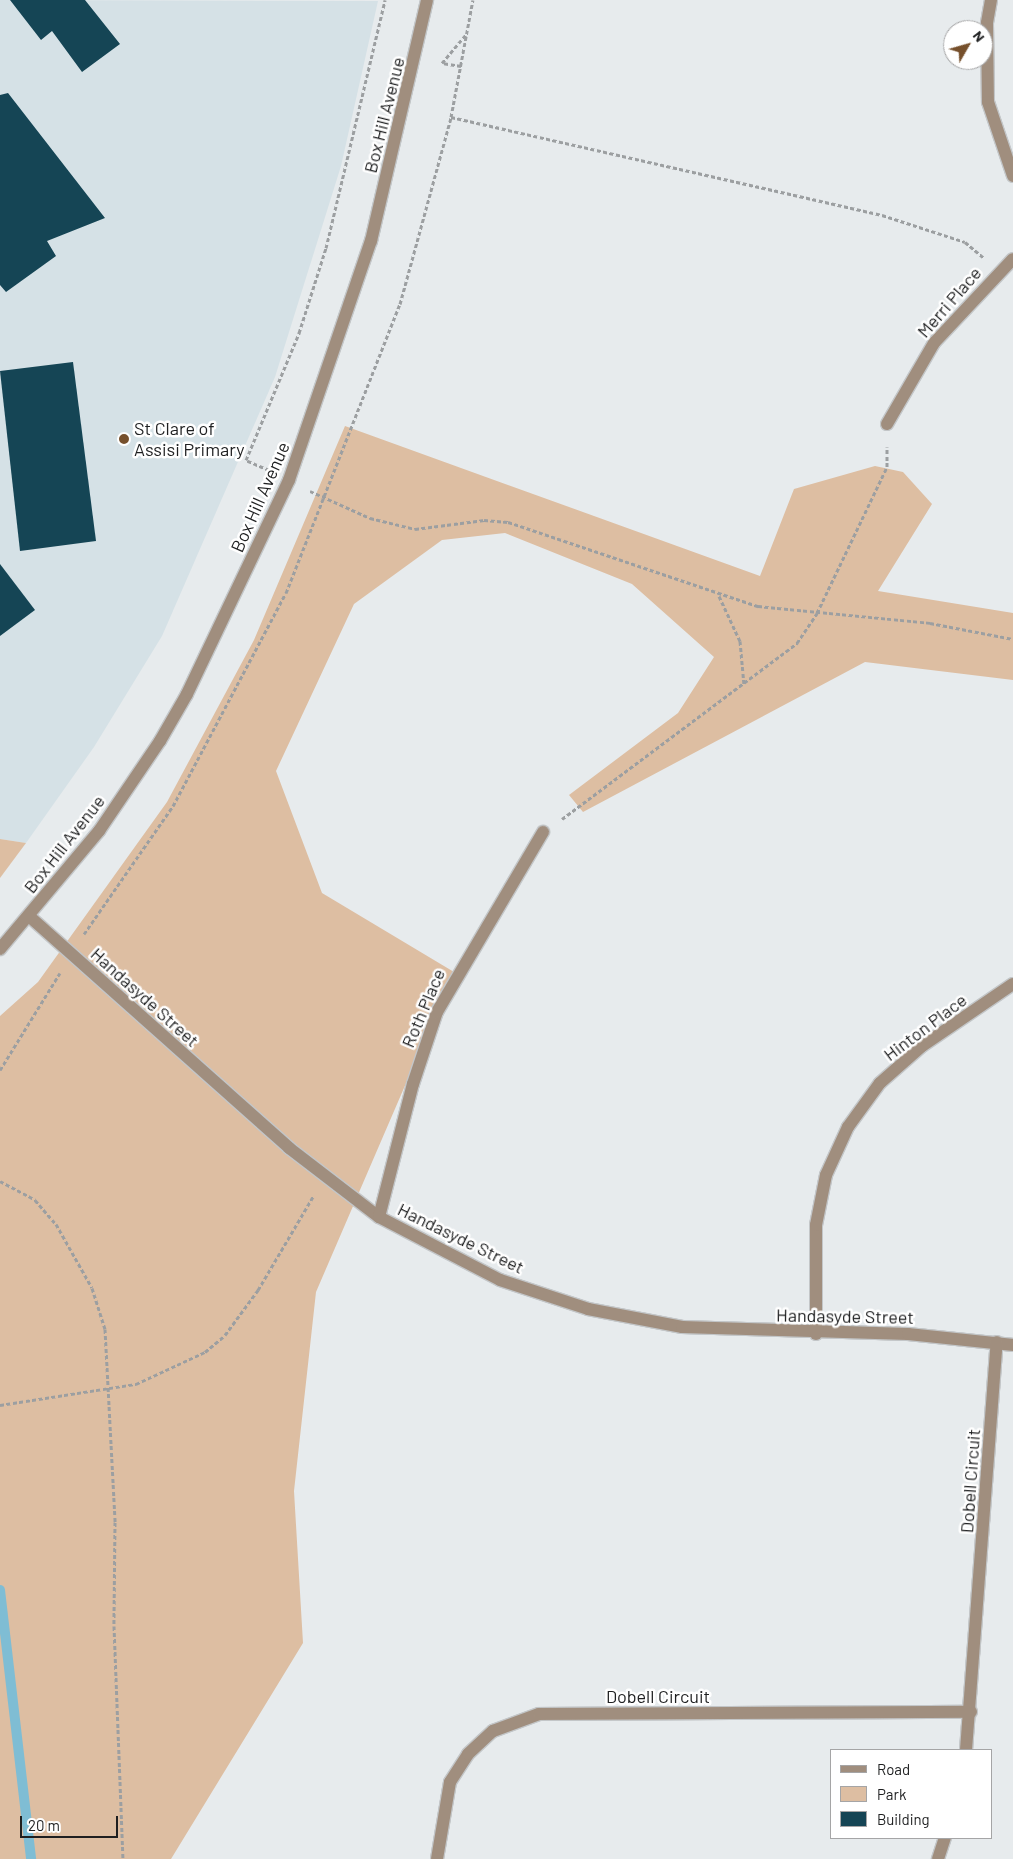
<!DOCTYPE html>
<style>
body{margin:0}
#map{position:relative;width:1013px;height:1859px;overflow:hidden;background:#e7ebed;font-family:Barlow,sans-serif}
div>[style]{position:absolute}
.built>*{inset:0;background:#d5e1e6}
.green>*{inset:0;background:#ddbea2}
.stream>*{height:10px;margin:-5px;padding:0 5px;transform-origin:5px;border-radius:5px;background:#7fbdd4}
.building>*{inset:0;background:#154555}
.path>*{height:3px;margin-top:-1.5px;transform-origin:0;background:repeating-linear-gradient(90deg,#9c9fa1 0 4px,transparent 0 6.5px)}
.roads{filter:drop-shadow(1px 0 #c3c6c8) drop-shadow(-1px 0 #c3c6c8) drop-shadow(0 1px #c3c6c8) drop-shadow(0 -1px #c3c6c8)}
.minor>*{height:12px;margin:-6px;padding:0 6px;transform-origin:6px;border-radius:6px;background:#a08e7e}
.dots>*{width:14px;height:14px;translate:-50% -50%;box-sizing:border-box;border:2px solid #fff;border-radius:50%}
span{translate:-50% -50%;white-space:nowrap;text-align:center;line-height:1.15;-webkit-text-stroke:5px #fff;paint-order:stroke}
.street-label{font-size:18px;color:#1e1f20}
.poi-label{font-size:18px;color:#1e1f20}
.left{translate:0 -50%;text-align:left}
.legend{position:absolute;left:830px;top:1749px;width:162px;height:90px;box-sizing:border-box;background:#fff;border:1px solid #a5a5a6;margin:0;padding:6px 9px;list-style:none;font-size:15px;color:#1e1f20}
.legend li{display:flex;align-items:center;gap:10px;height:25px}
.legend b{width:25px;border:1px solid #a5a5a6}
.north{position:absolute;left:943px;top:20px;width:50px;height:50px;box-sizing:border-box;background:#fff;border:1px solid #a5a5a6;border-radius:50%;rotate:52deg;font-size:14px;font-weight:700;line-height:20px;text-align:center;color:#1e1f20}
.north::after{content:'';display:block;margin:auto;width:18px;height:22px;background:#76502c;clip-path:polygon(50% 0,100% 100%,50% 72%,0 100%)}
.scale{position:absolute;left:20px;top:1816px;width:98px;height:22px;box-sizing:border-box;border:2px solid #1e1f20;border-top:0;padding-left:6px;font-size:15px;line-height:18px;white-space:nowrap;color:#1e1f20;-webkit-text-stroke:4px #fff;paint-order:stroke}
</style>
<div id="map">
<div class="built">
<div style="clip-path:polygon(0 0,378px 1px,341px 166px,275px 377px,162px 636px,94px 747px,26px 843px,0 839px)"></div>
</div>
<div class="green">
<div style="clip-path:polygon(345px 426px,760px 576px,794px 489px,875px 466px,903px 472px,932px 504px,878px 591px,1013px 613px,1013px 680px,865px 662px,583px 812px,569px 795px,678px 713px,714px 657px,632px 584px,505px 533px,442px 540px,354px 604px,276px 771px,322px 893px,454px 972px,316px 1292px,294px 1491px,303px 1643px,171px 1859px,0 1859px,0 1016px,38px 982px,167px 802px,254px 640px)"></div>
<div style="clip-path:polygon(0 839px,26px 843px,0 878px)"></div>
</div>
<div class="stream">
<div style="left:0;top:1590px;width:271px;rotate:83.4deg"></div>
</div>
<div class="building">
<div style="clip-path:polygon(10px 0,85px 0,120px 44px,82px 72px,52px 31px,41px 40px)"></div>
<div style="clip-path:polygon(8px 93px,105px 218px,47px 241px,56px 256px,6px 292px,0 285px,0 95px)"></div>
<div style="clip-path:polygon(73px 362px,96px 541px,20px 551px,0 371px)"></div>
<div style="clip-path:polygon(0 564px,35px 610px,0 636px)"></div>
</div>
<div class="path">
<div style="left:461px;top:66px;width:19px;rotate:-171deg"></div>
<div style="left:442px;top:63px;width:38px;rotate:-50deg"></div>
<div style="left:451px;top:117px;width:442px;rotate:12.8deg"></div>
<div style="left:882px;top:215px;width:87px;rotate:18deg"></div>
<div style="left:965px;top:242px;width:25px;rotate:40deg"></div>
<div style="left:269px;top:470px;width:25px;rotate:-157deg"></div>
<div style="left:246px;top:460px;width:138px;rotate:-67.3deg"></div>
<div style="left:299px;top:333px;width:89px;rotate:-72.4deg"></div>
<div style="left:326px;top:248px;width:255px;rotate:-76.6deg"></div>
<div style="left:310px;top:491px;width:66px;rotate:24.2deg"></div>
<div style="left:370px;top:518px;width:46px;rotate:13.7deg"></div>
<div style="left:415px;top:529px;width:70px;rotate:-7.4deg"></div>
<div style="left:484px;top:520px;width:24px;rotate:5deg"></div>
<div style="left:508px;top:522px;width:264px;rotate:18.6deg"></div>
<div style="left:758px;top:606px;width:173px;rotate:5.6deg"></div>
<div style="left:930px;top:623px;width:85px;rotate:10.9deg"></div>
<div style="left:719px;top:596px;width:50px;rotate:65deg"></div>
<div style="left:740px;top:641px;width:44px;rotate:84.8deg"></div>
<div style="left:562px;top:819px;width:294px;rotate:-36.8deg"></div>
<div style="left:797px;top:643px;width:36px;rotate:-56deg"></div>
<div style="left:817px;top:613px;width:162px;rotate:-64.4deg"></div>
<div style="left:887px;top:467px;width:20px;rotate:-90deg"></div>
<div style="left:84px;top:934px;width:156px;rotate:-55.2deg"></div>
<div style="left:173px;top:806px;width:241px;rotate:-62.1deg"></div>
<div style="left:286px;top:593px;width:311px;rotate:-68.5deg"></div>
<div style="left:400px;top:304px;width:194px;rotate:-74.7deg"></div>
<div style="left:451px;top:117px;width:119px;rotate:-79.4deg"></div>
<div style="left:0;top:1070px;width:114px;rotate:-58.3deg"></div>
<div style="left:0;top:1181px;width:40px;rotate:28deg"></div>
<div style="left:35px;top:1200px;width:32px;rotate:49deg"></div>
<div style="left:56px;top:1224px;width:73px;rotate:60.6deg"></div>
<div style="left:92px;top:1288px;width:43px;rotate:72.4deg"></div>
<div style="left:105px;top:1329px;width:193px;rotate:87deg"></div>
<div style="left:115px;top:1522px;width:104px;rotate:90.6deg"></div>
<div style="left:114px;top:1626px;width:233px;rotate:87.8deg"></div>
<div style="left:0;top:1405px;width:138px;rotate:-8.8deg"></div>
<div style="left:136px;top:1384px;width:76px;rotate:-24.9deg"></div>
<div style="left:205px;top:1352px;width:26px;rotate:-40deg"></div>
<div style="left:225px;top:1335px;width:56px;rotate:-53.7deg"></div>
<div style="left:258px;top:1290px;width:110px;rotate:-59.5deg"></div>
</div>
<div class="roads">
<div class="minor">
<div style="left:991px;top:0;width:23px;rotate:100deg"></div>
<div style="left:987px;top:23px;width:79px;rotate:89.3deg"></div>
<div style="left:988px;top:102px;width:78px;rotate:71.3deg"></div>
<div style="left:887px;top:424px;width:94px;rotate:-59.9deg"></div>
<div style="left:934px;top:343px;width:115px;rotate:-46.8deg"></div>
<div style="left:30px;top:917px;width:347px;rotate:41.7deg"></div>
<div style="left:289px;top:1148px;width:113px;rotate:37.5deg"></div>
<div style="left:379px;top:1217px;width:136px;rotate:27.5deg"></div>
<div style="left:500px;top:1280px;width:93px;rotate:18.2deg"></div>
<div style="left:588px;top:1309px;width:96px;rotate:10.8deg"></div>
<div style="left:682px;top:1327px;width:226px;rotate:1.8deg"></div>
<div style="left:908px;top:1334px;width:106px;rotate:6deg"></div>
<div style="left:0;top:949px;width:154px;rotate:-50deg"></div>
<div style="left:99px;top:831px;width:109px;rotate:-55.9deg"></div>
<div style="left:160px;top:741px;width:54px;rotate:-60.1deg"></div>
<div style="left:187px;top:694px;width:237px;rotate:-64.5deg"></div>
<div style="left:289px;top:480px;width:253px;rotate:-71.1deg"></div>
<div style="left:371px;top:241px;width:247px;rotate:-76.9deg"></div>
<div style="left:379px;top:1217px;width:137px;rotate:-75.7deg"></div>
<div style="left:413px;top:1084px;width:76px;rotate:-71.6deg"></div>
<div style="left:437px;top:1012px;width:209px;rotate:-59.5deg"></div>
<div style="left:816px;top:1334px;width:109px;rotate:-90deg"></div>
<div style="left:816px;top:1225px;width:51px;rotate:-78.7deg"></div>
<div style="left:826px;top:1175px;width:53px;rotate:-65.4deg"></div>
<div style="left:848px;top:1127px;width:54px;rotate:-54deg"></div>
<div style="left:880px;top:1083px;width:56px;rotate:-41.4deg"></div>
<div style="left:922px;top:1046px;width:110px;rotate:-34.3deg"></div>
<div style="left:966px;top:1750px;width:409px;rotate:-85.7deg"></div>
<div style="left:437px;top:1859px;width:78px;rotate:-80.4deg"></div>
<div style="left:450px;top:1782px;width:33px;rotate:-57deg"></div>
<div style="left:468px;top:1754px;width:34px;rotate:-43deg"></div>
<div style="left:493px;top:1731px;width:49px;rotate:-20.3deg"></div>
<div style="left:539px;top:1714px;width:432px;rotate:-0.3deg"></div>
<div style="left:938px;top:1859px;width:22px;rotate:-72deg"></div>
</div>
</div>
<div class="dots">
<div style="left:124px;top:439px;background:#76502c"></div>
</div>
<div class="street-label">
<span style="left:384px;top:115px;rotate:-76deg">Box Hill Avenue</span>
<span style="left:949px;top:302px;rotate:-49deg">Merri Place</span>
<span style="left:260px;top:497px;rotate:-66deg">Box Hill Avenue</span>
<span style="left:64px;top:844px;rotate:-52deg">Box Hill Avenue</span>
<span style="left:145px;top:997px;rotate:42deg">Handasyde Street</span>
<span style="left:423px;top:1008px;rotate:-67deg">Roth Place</span>
<span style="left:925px;top:1027px;rotate:-37deg">Hinton Place</span>
<span style="left:461px;top:1238px;rotate:26deg">Handasyde Street</span>
<span style="left:845px;top:1316px;rotate:1deg">Handasyde Street</span>
<span style="left:970px;top:1481px;rotate:-86deg">Dobell Circuit</span>
<span style="left:658px;top:1696px">Dobell Circuit</span>
</div>
<div class="poi-label">
<span class="left" style="left:134px;top:439px">St Clare of<br>Assisi Primary</span>
</div>
<ul class="legend">
<li><b style="height:6px;background:#a08e7e"></b>Road</li>
<li><b style="height:14px;background:#ddbea2"></b>Park</li>
<li><b style="height:14px;background:#154555"></b>Building</li>
</ul>
<div class="north">N</div>
<div class="scale">20 m</div>
</div>
